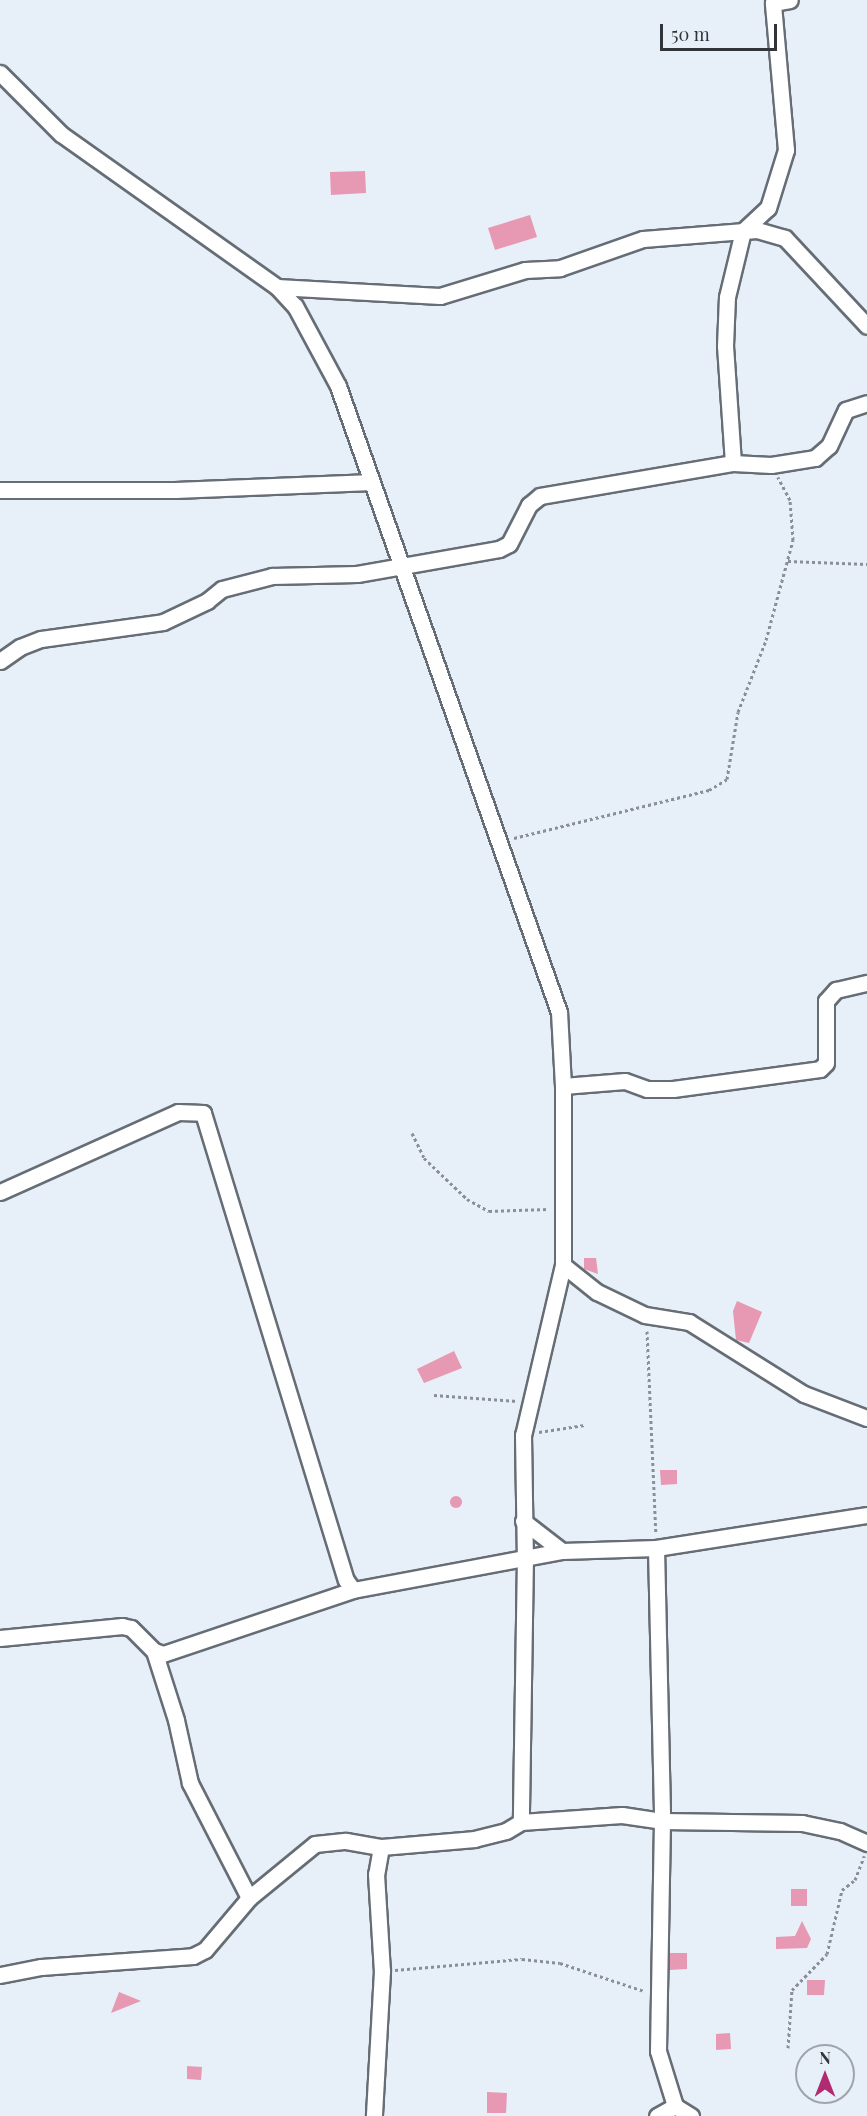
<!DOCTYPE html>
<style>
body{margin:0}
#map{position:relative;width:867px;height:2116px;overflow:hidden;background:#e7eff9;font-family:"Playfair Display",serif}
div>[style]{position:absolute}
.building>*{inset:0;background:#e798b3}
.round{border-radius:50%}
.path>*{height:3px;margin-top:-1.5px;transform-origin:0;background:repeating-linear-gradient(90deg,#898f96 0 3px,transparent 0 6px)}
.roads{filter:drop-shadow(2px 0 #666d75) drop-shadow(-2px 0 #666d75) drop-shadow(0 2px #666d75) drop-shadow(0 -2px #666d75)}
.minor>*{height:15px;margin:-7.5px;padding:0 7.5px;transform-origin:7.5px;border-radius:7.5px;background:#fff}
span{translate:-50% -50%;white-space:nowrap;text-align:center;line-height:1.15;-webkit-text-stroke:5px #e7eff9;paint-order:stroke}
.north{position:absolute;left:795px;top:2044px;width:60px;height:60px;box-sizing:border-box;background:#e7eff9;border:2px solid #9ea4ac;border-radius:50%;rotate:0deg;font-size:16px;font-weight:700;line-height:24px;text-align:center;color:#313438}
.north::after{content:'';display:block;margin:auto;width:21px;height:27px;background:#b12b70;clip-path:polygon(50% 0,100% 100%,50% 72%,0 100%)}
.scale{position:absolute;left:660px;top:24px;width:117px;height:27px;box-sizing:border-box;border:3px solid #313438;border-top:0;padding-left:8px;font-size:18px;line-height:21px;white-space:nowrap;color:#313438;-webkit-text-stroke:4px #e7eff9;paint-order:stroke}
</style>
<div id="map">
<div class="building">
<div style="clip-path:polygon(365px 171px,366px 193px,331px 195px,330px 172px)"></div>
<div style="clip-path:polygon(530px 215px,537px 237px,495px 250px,488px 228px)"></div>
<div style="clip-path:polygon(584px 1258px,596px 1258px,598px 1274px,584px 1269px)"></div>
<div style="clip-path:polygon(737px 1301px,762px 1312px,749px 1343px,736px 1340px,733px 1311px)"></div>
<div style="clip-path:polygon(454px 1351px,462px 1368px,424px 1383px,417px 1369px)"></div>
<div style="clip-path:polygon(660px 1470px,677px 1470px,677px 1484px,661px 1485px)"></div>
<div class="round" style="left:450px;top:1496px;width:12px;height:12px"></div>
<div style="clip-path:polygon(791px 1889px,807px 1889px,807px 1906px,791px 1906px)"></div>
<div style="clip-path:polygon(802px 1921px,811px 1939px,807px 1948px,776px 1949px,776px 1937px,795px 1936px)"></div>
<div style="clip-path:polygon(669px 1953px,687px 1953px,687px 1969px,669px 1970px)"></div>
<div style="clip-path:polygon(807px 1980px,825px 1980px,824px 1995px,807px 1995px)"></div>
<div style="clip-path:polygon(119px 1992px,141px 2001px,111px 2013px)"></div>
<div style="clip-path:polygon(730px 2033px,731px 2049px,716px 2050px,716px 2034px)"></div>
<div style="clip-path:polygon(187px 2066px,202px 2067px,201px 2080px,187px 2079px)"></div>
<div style="clip-path:polygon(487px 2092px,507px 2093px,506px 2113px,487px 2113px)"></div>
</div>
<div class="path">
<div style="left:788px;top:561px;width:79px;rotate:2.2deg"></div>
<div style="left:514px;top:838px;width:201px;rotate:-13.8deg"></div>
<div style="left:709px;top:790px;width:21px;rotate:-31deg"></div>
<div style="left:727px;top:779px;width:68px;rotate:-80.7deg"></div>
<div style="left:738px;top:712px;width:77px;rotate:-68.7deg"></div>
<div style="left:766px;top:640px;width:104px;rotate:-74.9deg"></div>
<div style="left:793px;top:540px;width:40px;rotate:-94.3deg"></div>
<div style="left:790px;top:500px;width:26px;rotate:-118deg"></div>
<div style="left:412px;top:1133px;width:28px;rotate:64deg"></div>
<div style="left:424px;top:1158px;width:59px;rotate:43.6deg"></div>
<div style="left:467px;top:1199px;width:25px;rotate:29deg"></div>
<div style="left:489px;top:1211px;width:60px;rotate:-1.9deg"></div>
<div style="left:647px;top:1331px;width:203px;rotate:87.5deg"></div>
<div style="left:434px;top:1395px;width:83px;rotate:4.1deg"></div>
<div style="left:539px;top:1432px;width:46px;rotate:-8.8deg"></div>
<div style="left:395px;top:1970px;width:127px;rotate:-5deg"></div>
<div style="left:522px;top:1959px;width:38px;rotate:6deg"></div>
<div style="left:560px;top:1963px;width:89px;rotate:18.4deg"></div>
<div style="left:788px;top:2048px;width:58px;rotate:-86.1deg"></div>
<div style="left:792px;top:1990px;width:50px;rotate:-45.8deg"></div>
<div style="left:827px;top:1954px;width:66px;rotate:-76.8deg"></div>
<div style="left:842px;top:1890px;width:16px;rotate:-38deg"></div>
<div style="left:855px;top:1880px;width:26px;rotate:-69deg"></div>
</div>
<div class="roads">
<div class="minor">
<div style="left:0;top:73px;width:86px;rotate:45deg"></div>
<div style="left:61px;top:134px;width:265px;rotate:35.3deg"></div>
<div style="left:277px;top:287px;width:26px;rotate:47deg"></div>
<div style="left:295px;top:306px;width:91px;rotate:61.7deg"></div>
<div style="left:338px;top:386px;width:664px;rotate:70.56deg"></div>
<div style="left:559px;top:1012px;width:74px;rotate:86.9deg"></div>
<div style="left:563px;top:1086px;width:179px;rotate:90deg"></div>
<div style="left:563px;top:1265px;width:175px;rotate:103.2deg"></div>
<div style="left:523px;top:1435px;width:121px;rotate:89.1deg"></div>
<div style="left:525px;top:1556px;width:266px;rotate:90.9deg"></div>
<div style="left:521px;top:1822px;width:17px;rotate:149deg"></div>
<div style="left:506px;top:1831px;width:32px;rotate:166deg"></div>
<div style="left:475px;top:1839px;width:94px;rotate:175.1deg"></div>
<div style="left:381px;top:1847px;width:27px;rotate:100deg"></div>
<div style="left:376px;top:1874px;width:97px;rotate:86.5deg"></div>
<div style="left:382px;top:1971px;width:145px;rotate:93.2deg"></div>
<div style="left:277px;top:287px;width:163px;rotate:3.2deg"></div>
<div style="left:440px;top:296px;width:89px;rotate:-17deg"></div>
<div style="left:525px;top:270px;width:35px;rotate:-3deg"></div>
<div style="left:560px;top:268px;width:88px;rotate:-19.3deg"></div>
<div style="left:643px;top:239px;width:114px;rotate:-4.5deg"></div>
<div style="left:757px;top:230px;width:29px;rotate:16deg"></div>
<div style="left:785px;top:238px;width:120px;rotate:47deg"></div>
<div style="left:733px;top:463px;width:38px;rotate:3deg"></div>
<div style="left:771px;top:465px;width:45px;rotate:-9deg"></div>
<div style="left:815px;top:458px;width:18px;rotate:-41deg"></div>
<div style="left:829px;top:446px;width:40px;rotate:-65deg"></div>
<div style="left:846px;top:410px;width:22px;rotate:-18deg"></div>
<div style="left:0;top:490px;width:175px"></div>
<div style="left:175px;top:490px;width:197px;rotate:-2.3deg"></div>
<div style="left:0;top:661px;width:24px;rotate:-35deg"></div>
<div style="left:20px;top:647px;width:22px;rotate:-21deg"></div>
<div style="left:41px;top:639px;width:123px;rotate:-7.9deg"></div>
<div style="left:163px;top:622px;width:49px;rotate:-25.5deg"></div>
<div style="left:207px;top:601px;width:19px;rotate:-39deg"></div>
<div style="left:222px;top:589px;width:52px;rotate:-14.6deg"></div>
<div style="left:272px;top:576px;width:85px;rotate:-1.3deg"></div>
<div style="left:357px;top:574px;width:144px;rotate:-10deg"></div>
<div style="left:499px;top:549px;width:11px;rotate:-27deg"></div>
<div style="left:509px;top:544px;width:44px;rotate:-62.9deg"></div>
<div style="left:529px;top:505px;width:14px;rotate:-39deg"></div>
<div style="left:540px;top:496px;width:196px;rotate:-9.7deg"></div>
<div style="left:733px;top:463px;width:117px;rotate:-93.9deg"></div>
<div style="left:725px;top:346px;width:49px;rotate:-87.7deg"></div>
<div style="left:727px;top:297px;width:68px;rotate:-76.4deg"></div>
<div style="left:743px;top:231px;width:34px;rotate:-43deg"></div>
<div style="left:768px;top:208px;width:61px;rotate:-72.8deg"></div>
<div style="left:786px;top:150px;width:148px;rotate:-95.1deg"></div>
<div style="left:773px;top:3px;width:17px;rotate:-10deg"></div>
<div style="left:563px;top:1086px;width:62px;rotate:-4.6deg"></div>
<div style="left:625px;top:1081px;width:23px;rotate:20deg"></div>
<div style="left:647px;top:1089px;width:26px"></div>
<div style="left:673px;top:1089px;width:148px;rotate:-7.7deg"></div>
<div style="left:820px;top:1069px;width:8px;rotate:-45deg"></div>
<div style="left:826px;top:1063px;width:62px;rotate:-90deg"></div>
<div style="left:826px;top:1001px;width:15px;rotate:-48deg"></div>
<div style="left:836px;top:990px;width:32px;rotate:-13deg"></div>
<div style="left:0;top:1192px;width:195px;rotate:-24.2deg"></div>
<div style="left:178px;top:1112px;width:25px;rotate:2deg"></div>
<div style="left:203px;top:1113px;width:488px;rotate:73deg"></div>
<div style="left:346px;top:1580px;width:12px;rotate:55deg"></div>
<div style="left:353px;top:1590px;width:213px;rotate:-10.6deg"></div>
<div style="left:562px;top:1551px;width:94px;rotate:-1.8deg"></div>
<div style="left:656px;top:1548px;width:214px;rotate:-8.9deg"></div>
<div style="left:563px;top:1265px;width:43px;rotate:38.5deg"></div>
<div style="left:597px;top:1292px;width:53px;rotate:25.6deg"></div>
<div style="left:645px;top:1315px;width:45px;rotate:9deg"></div>
<div style="left:689px;top:1322px;width:136px;rotate:32.1deg"></div>
<div style="left:804px;top:1394px;width:67px;rotate:20.9deg"></div>
<div style="left:523px;top:1521px;width:49px;rotate:37.6deg"></div>
<div style="left:656px;top:1548px;width:273px;rotate:88.7deg"></div>
<div style="left:662px;top:1821px;width:230px;rotate:91deg"></div>
<div style="left:658px;top:2051px;width:58px;rotate:72.8deg"></div>
<div style="left:675px;top:2106px;width:19px;rotate:32deg"></div>
<div style="left:0;top:1638px;width:123px;rotate:-5.6deg"></div>
<div style="left:122px;top:1626px;width:9px;rotate:13deg"></div>
<div style="left:131px;top:1628px;width:33px;rotate:45deg"></div>
<div style="left:154px;top:1651px;width:9px;rotate:18deg"></div>
<div style="left:163px;top:1654px;width:200px;rotate:-18.6deg"></div>
<div style="left:154px;top:1651px;width:72px;rotate:72.3deg"></div>
<div style="left:176px;top:1720px;width:65px;rotate:77.5deg"></div>
<div style="left:190px;top:1783px;width:129px;rotate:62.8deg"></div>
<div style="left:521px;top:1822px;width:101px;rotate:-4deg"></div>
<div style="left:622px;top:1815px;width:40px;rotate:8.5deg"></div>
<div style="left:662px;top:1821px;width:140px;rotate:0.8deg"></div>
<div style="left:802px;top:1823px;width:39px;rotate:12deg"></div>
<div style="left:840px;top:1831px;width:30px;rotate:24deg"></div>
<div style="left:0;top:1975px;width:42px;rotate:-11deg"></div>
<div style="left:41px;top:1967px;width:152px;rotate:-4.1deg"></div>
<div style="left:193px;top:1956px;width:13px;rotate:-27deg"></div>
<div style="left:205px;top:1950px;width:68px;rotate:-49.8deg"></div>
<div style="left:249px;top:1898px;width:85px;rotate:-39.3deg"></div>
<div style="left:315px;top:1844px;width:31px;rotate:-6deg"></div>
<div style="left:346px;top:1841px;width:36px;rotate:10deg"></div>
<div style="left:657px;top:2116px;width:21px;rotate:-29deg"></div>
</div>
</div>
<div class="north">N</div>
<div class="scale">50 m</div>
</div>
